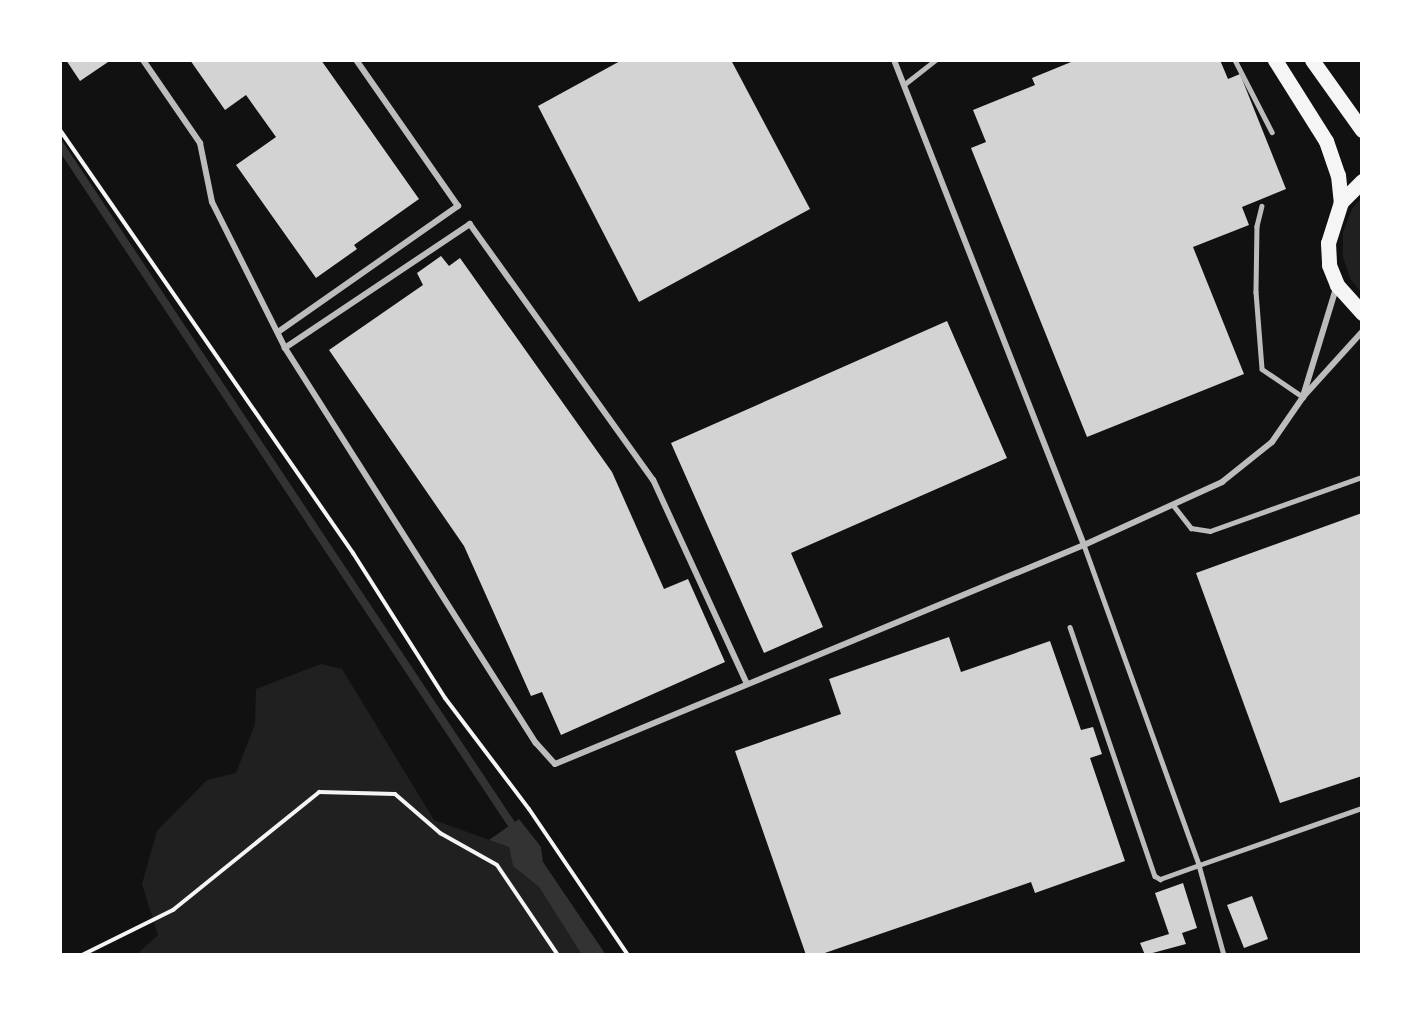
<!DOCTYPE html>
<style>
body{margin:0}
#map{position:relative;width:1422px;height:1015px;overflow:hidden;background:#111;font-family:"Asap Condensed",sans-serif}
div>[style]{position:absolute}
.green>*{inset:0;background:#202020}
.water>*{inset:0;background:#333}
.stream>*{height:8px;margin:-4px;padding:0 4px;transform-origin:4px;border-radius:4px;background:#333}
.building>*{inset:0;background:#d3d3d3}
.path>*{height:4px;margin:-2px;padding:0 2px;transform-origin:2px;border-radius:2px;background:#f5f5f5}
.service>*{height:4.5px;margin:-2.25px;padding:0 2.25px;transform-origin:2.25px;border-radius:2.25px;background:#bcbcbc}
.minor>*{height:6px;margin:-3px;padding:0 3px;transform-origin:3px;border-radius:3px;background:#bcbcbc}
.primary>*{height:15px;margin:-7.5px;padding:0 7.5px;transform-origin:7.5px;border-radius:7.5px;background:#f5f5f5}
span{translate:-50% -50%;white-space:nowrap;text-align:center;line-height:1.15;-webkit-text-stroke:6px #fff;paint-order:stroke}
.frame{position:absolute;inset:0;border:62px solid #fff;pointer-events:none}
</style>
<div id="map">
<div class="green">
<div style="clip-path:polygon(1362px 197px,1362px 293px,1351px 280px,1343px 257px,1343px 232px,1352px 209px)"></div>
<div style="clip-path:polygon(321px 664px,342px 669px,434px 820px,509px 847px,513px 866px,539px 887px,582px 955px,136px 955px,158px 935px,142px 884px,157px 831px,207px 780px,236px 773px,255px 724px,256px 689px)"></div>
</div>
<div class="water">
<div style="clip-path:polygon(519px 819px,541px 847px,543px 862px,606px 955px,582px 955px,539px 887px,513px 866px,509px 847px,489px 840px)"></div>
</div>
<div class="stream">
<div style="left:60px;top:145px;width:824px;rotate:56.39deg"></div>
</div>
<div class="building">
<div style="clip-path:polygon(66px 60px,111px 60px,80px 81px)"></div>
<div style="clip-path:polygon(190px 60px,321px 60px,419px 199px,354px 245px,357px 249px,316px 278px,236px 165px,276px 137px,246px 95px,225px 110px)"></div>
<div style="clip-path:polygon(622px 60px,731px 60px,810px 209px,639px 302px,538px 106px)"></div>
<div style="clip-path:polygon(1076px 60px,1220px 60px,1228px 79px,1240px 74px,1286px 189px,1242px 207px,1249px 225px,1193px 247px,1244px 374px,1087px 437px,971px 148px,986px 142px,973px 110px,1035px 85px,1032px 78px)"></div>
<div style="clip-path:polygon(441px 256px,449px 266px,460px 258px,612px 472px,664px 589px,688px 579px,725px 662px,561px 735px,542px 692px,531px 696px,464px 546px,329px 350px,423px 285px,417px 273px)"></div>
<div style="clip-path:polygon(947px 321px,1007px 458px,791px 553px,823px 627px,764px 653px,671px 443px)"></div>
<div style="clip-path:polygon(1362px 513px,1362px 776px,1280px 803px,1196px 573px)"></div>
<div style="clip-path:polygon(949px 637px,961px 672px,1050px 641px,1081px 730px,1093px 727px,1102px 754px,1090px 758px,1125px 861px,1035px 893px,1031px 882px,819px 955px,806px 955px,735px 751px,841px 714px,829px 679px)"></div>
<div style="clip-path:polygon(1183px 883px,1197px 928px,1182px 933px,1186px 944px,1145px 955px,1140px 943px,1169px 934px,1155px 893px)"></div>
<div style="clip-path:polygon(1252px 896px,1268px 939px,1244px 948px,1227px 905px)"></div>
</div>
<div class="path">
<div style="left:60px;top:130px;width:515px;rotate:55.29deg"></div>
<div style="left:353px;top:553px;width:172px;rotate:57.6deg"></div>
<div style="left:445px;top:698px;width:139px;rotate:52.9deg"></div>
<div style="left:529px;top:809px;width:176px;rotate:55.9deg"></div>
<div style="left:82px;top:955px;width:102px;rotate:-26.3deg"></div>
<div style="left:173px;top:910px;width:188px;rotate:-38.9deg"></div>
<div style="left:319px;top:792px;width:76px;rotate:1.5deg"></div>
<div style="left:395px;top:794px;width:60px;rotate:40.9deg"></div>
<div style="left:440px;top:833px;width:65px;rotate:29.3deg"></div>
<div style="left:497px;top:865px;width:109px;rotate:55.9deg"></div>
</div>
<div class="service">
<div style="left:1235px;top:60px;width:81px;rotate:62.8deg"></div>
<div style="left:906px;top:83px;width:37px;rotate:-38deg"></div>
<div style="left:1262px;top:206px;width:21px;rotate:104deg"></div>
<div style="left:1257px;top:226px;width:66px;rotate:90.9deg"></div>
<div style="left:1256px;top:292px;width:77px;rotate:85.5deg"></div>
<div style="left:1262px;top:369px;width:50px;rotate:34.3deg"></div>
<div style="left:1174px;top:506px;width:28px;rotate:52deg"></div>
<div style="left:1191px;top:528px;width:19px;rotate:9deg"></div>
<div style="left:1210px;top:531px;width:161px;rotate:-19.6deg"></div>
<div style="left:1084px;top:545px;width:340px;rotate:70.2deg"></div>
<div style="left:1199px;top:865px;width:173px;rotate:-19.3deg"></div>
<div style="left:1070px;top:627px;width:263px;rotate:71.2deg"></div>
<div style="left:1155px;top:876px;width:6px;rotate:31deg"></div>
<div style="left:1160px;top:879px;width:41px;rotate:-19.7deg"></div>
<div style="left:1199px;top:865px;width:93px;rotate:74.5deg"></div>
</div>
<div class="minor">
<div style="left:143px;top:60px;width:101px;rotate:55.5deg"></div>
<div style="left:200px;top:143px;width:60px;rotate:78.5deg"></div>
<div style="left:212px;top:202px;width:163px;rotate:63.4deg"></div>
<div style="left:894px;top:60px;width:521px;rotate:68.61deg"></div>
<div style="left:1084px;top:545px;width:152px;rotate:-24.5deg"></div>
<div style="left:1222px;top:482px;width:64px;rotate:-38.7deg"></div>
<div style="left:1272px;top:442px;width:55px;rotate:-55.4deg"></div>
<div style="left:1303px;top:397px;width:88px;rotate:-47.8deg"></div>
<div style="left:278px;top:332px;width:220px;rotate:-35deg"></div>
<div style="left:458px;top:206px;width:178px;rotate:-124.9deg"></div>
<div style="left:1304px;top:393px;width:113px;rotate:-73deg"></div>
<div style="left:747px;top:684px;width:225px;rotate:-114.7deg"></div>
<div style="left:653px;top:480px;width:315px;rotate:-125.6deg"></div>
<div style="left:470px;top:224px;width:223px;rotate:146.2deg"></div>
<div style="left:285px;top:348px;width:468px;rotate:57.6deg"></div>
<div style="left:536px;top:743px;width:28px;rotate:48deg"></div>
<div style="left:555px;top:764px;width:573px;rotate:-22.49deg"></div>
</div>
<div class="primary">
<div style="left:1275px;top:60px;width:96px;rotate:57.8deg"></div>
<div style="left:1326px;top:141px;width:36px;rotate:71deg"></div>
<div style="left:1338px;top:175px;width:27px;rotate:84deg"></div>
<div style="left:1312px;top:60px;width:86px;rotate:54.5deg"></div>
<div style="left:1362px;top:181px;width:30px;rotate:135deg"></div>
<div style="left:1341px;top:202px;width:43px;rotate:107.6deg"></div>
<div style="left:1328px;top:243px;width:22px;rotate:87deg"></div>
<div style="left:1329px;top:265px;width:22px;rotate:68deg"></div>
<div style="left:1337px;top:285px;width:38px;rotate:48deg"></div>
</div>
<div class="frame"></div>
</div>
